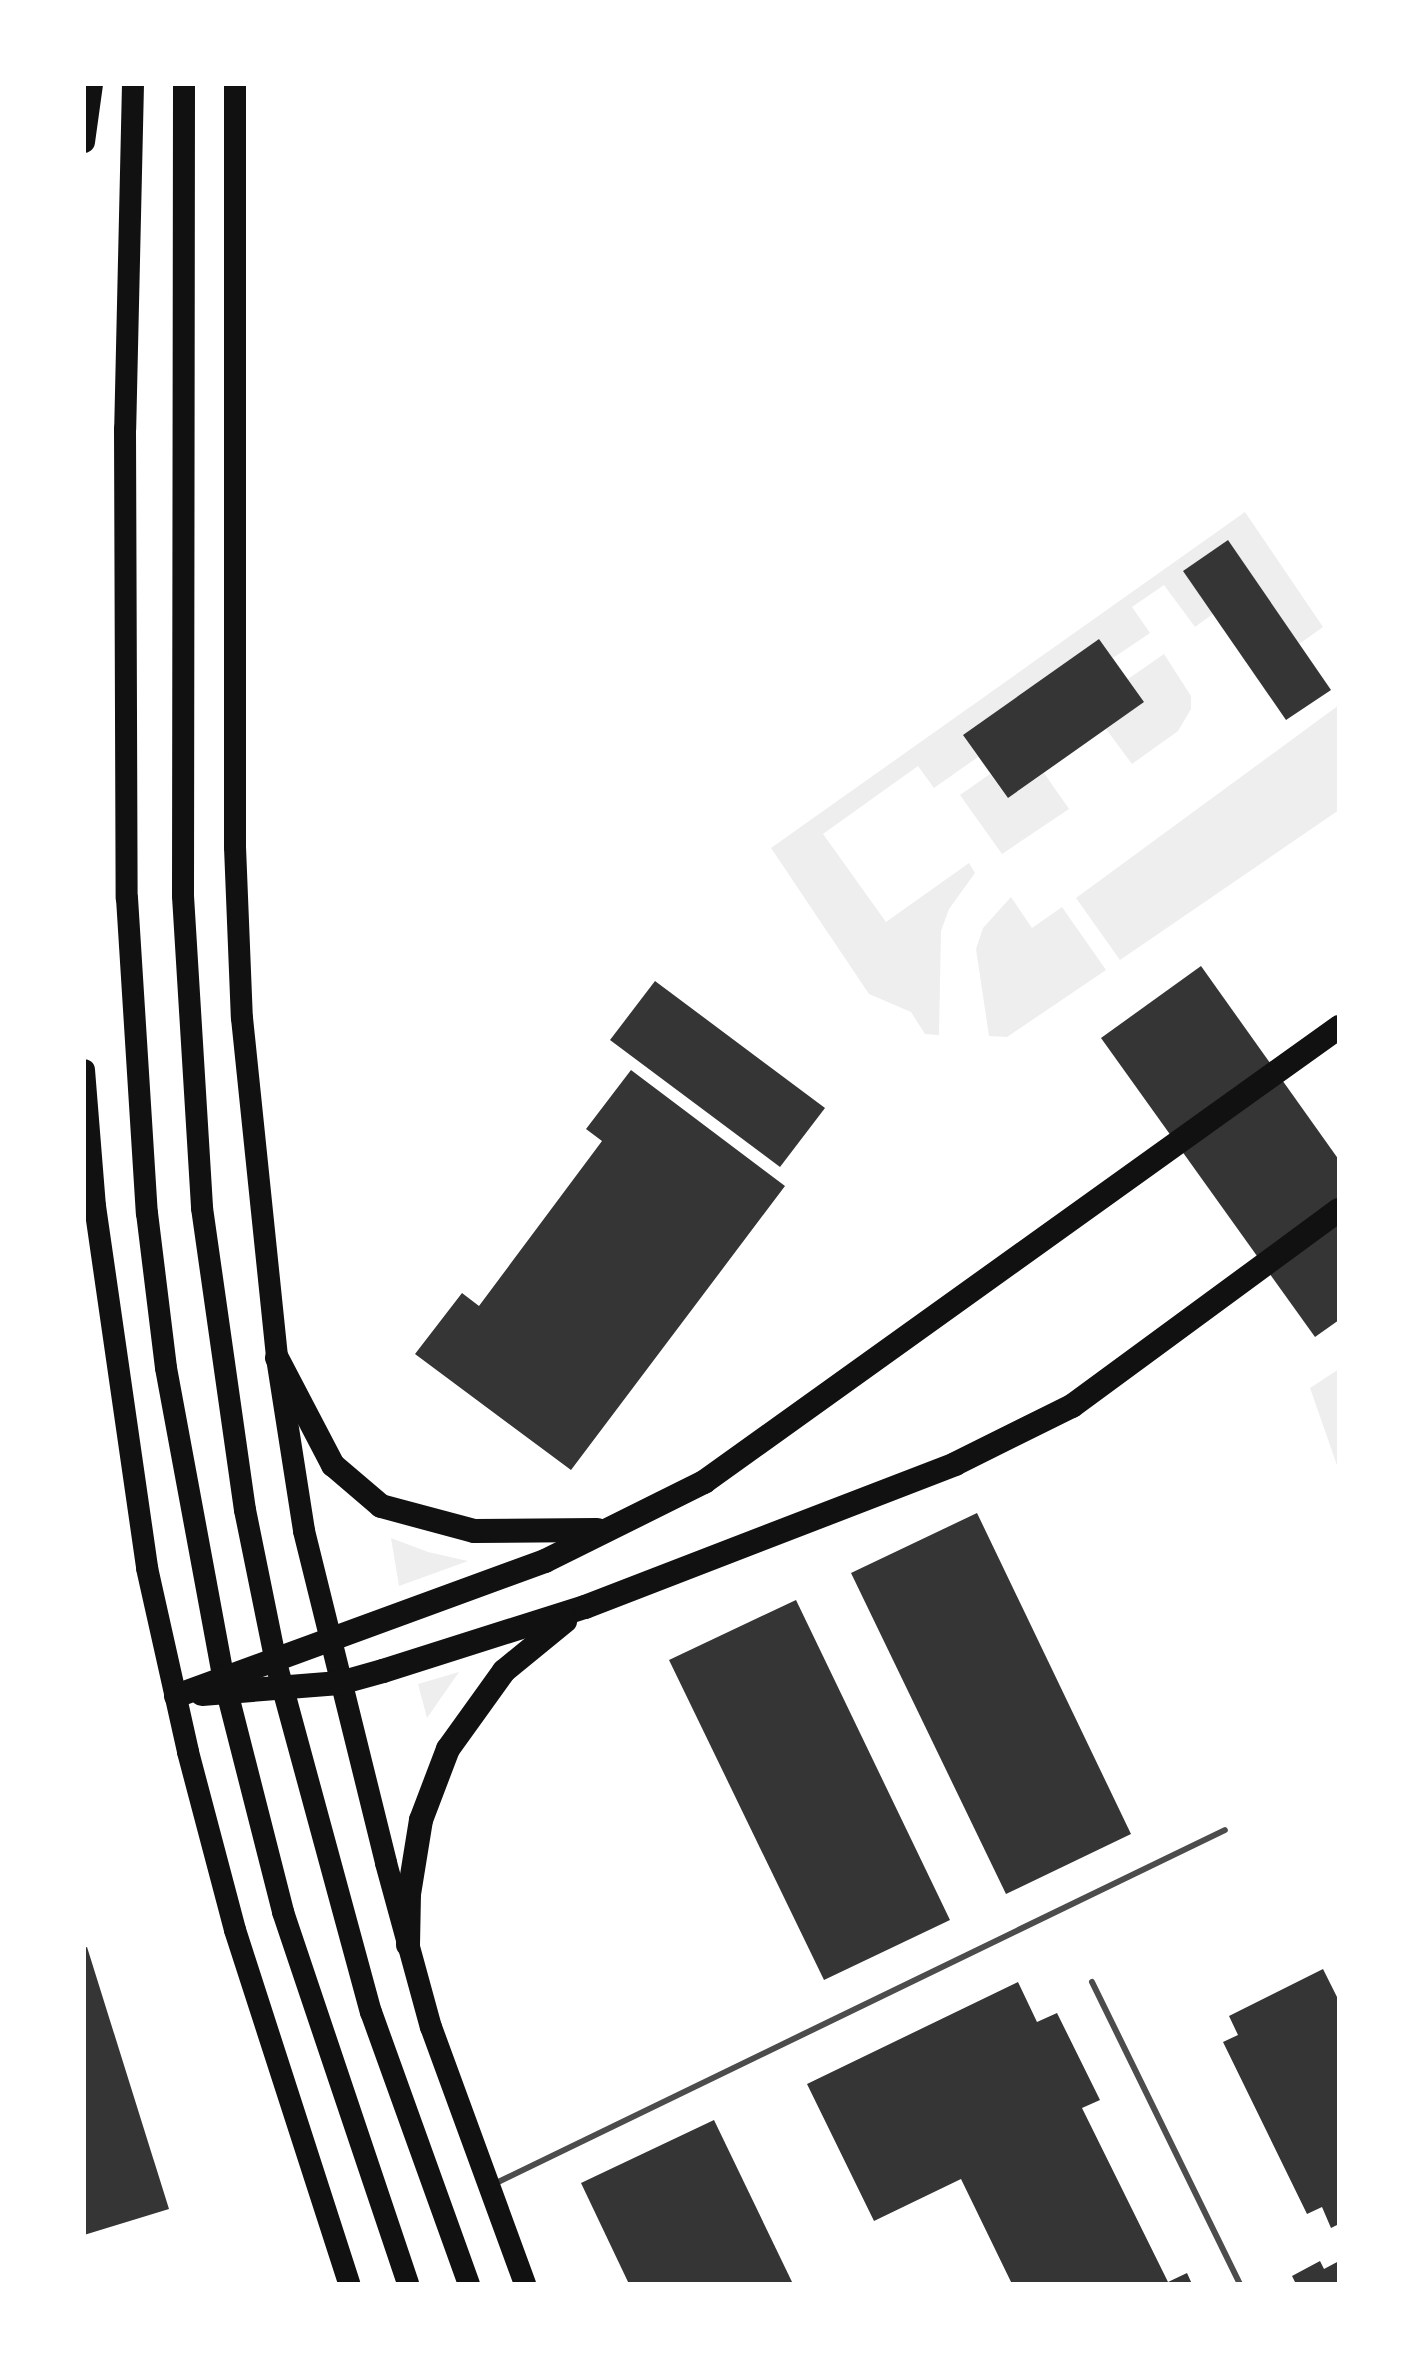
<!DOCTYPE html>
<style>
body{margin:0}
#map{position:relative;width:1423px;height:2368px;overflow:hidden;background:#fff;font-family:Barlow,sans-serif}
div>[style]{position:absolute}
.green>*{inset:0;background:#eee}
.building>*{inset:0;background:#353535}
.service>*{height:6px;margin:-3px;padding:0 3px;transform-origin:3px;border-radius:3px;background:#4c4c4c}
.trunk>*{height:22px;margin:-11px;padding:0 11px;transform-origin:11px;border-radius:11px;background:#111}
.motorway>*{height:24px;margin:-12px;padding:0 12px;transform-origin:12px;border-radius:12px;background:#111}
span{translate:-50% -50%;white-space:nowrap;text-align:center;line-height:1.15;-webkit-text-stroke:7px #fff;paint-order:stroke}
.frame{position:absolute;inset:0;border:86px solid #fff;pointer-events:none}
</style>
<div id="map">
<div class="green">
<div style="clip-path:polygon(1245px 512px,1323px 627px,1299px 644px,1228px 540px,1183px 571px,1213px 614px,1195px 627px,1164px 585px,1132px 607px,1150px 633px,1113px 658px,1099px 639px,963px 735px,978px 757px,934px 788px,918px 766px,823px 834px,886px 922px,969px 863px,975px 873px,949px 909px,941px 931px,939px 1035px,925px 1034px,911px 1012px,869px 994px,771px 848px)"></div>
<div style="clip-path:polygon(1164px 654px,1191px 696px,1191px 709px,1178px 731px,1132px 764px,1106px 729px,1144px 702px,1128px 679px)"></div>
<div style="clip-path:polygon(1339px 705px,1339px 810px,1120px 960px,1076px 898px)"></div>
<div style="clip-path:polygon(1044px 773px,1069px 809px,1002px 854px,960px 795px,990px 774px,1008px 798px)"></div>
<div style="clip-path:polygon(1011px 897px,1032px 928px,1062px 907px,1106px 970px,1007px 1037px,989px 1036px,976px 949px,983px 928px)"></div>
<div style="clip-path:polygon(1339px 1369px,1339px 1471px,1310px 1388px)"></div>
<div style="clip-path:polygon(391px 1538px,428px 1552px,468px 1561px,399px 1586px)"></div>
<div style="clip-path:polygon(459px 1672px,427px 1718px,418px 1684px)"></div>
</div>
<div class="building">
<div style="clip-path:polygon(1228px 540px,1331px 690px,1286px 720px,1183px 571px)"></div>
<div style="clip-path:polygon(1099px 639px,1144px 702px,1008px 798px,963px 735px)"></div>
<div style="clip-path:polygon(1201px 966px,1339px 1160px,1339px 1320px,1315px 1337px,1101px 1038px)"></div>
<div style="clip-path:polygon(655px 981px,825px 1108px,780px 1167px,610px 1040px)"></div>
<div style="clip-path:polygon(631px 1070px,785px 1186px,571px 1470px,415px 1354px,462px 1293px,479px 1306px,602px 1141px,586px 1129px)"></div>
<div style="clip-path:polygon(977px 1513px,1131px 1834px,1006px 1894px,851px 1573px)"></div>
<div style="clip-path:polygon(796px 1600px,950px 1920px,824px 1980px,669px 1660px)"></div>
<div style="clip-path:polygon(87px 1947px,169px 2209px,84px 2235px,84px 1948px)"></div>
<div style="clip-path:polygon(1323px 1969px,1339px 2001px,1339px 2224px,1331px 2228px,1322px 2207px,1307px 2214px,1223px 2042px,1238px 2035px,1229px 2016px)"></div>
<div style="clip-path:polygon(1018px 1982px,1037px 2022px,1057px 2013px,1100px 2100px,1082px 2108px,1168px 2282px,1187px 2273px,1192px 2284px,1012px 2284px,961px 2179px,874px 2221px,807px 2084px)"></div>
<div style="clip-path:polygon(714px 2120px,793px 2284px,629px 2284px,581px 2183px)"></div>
<div style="clip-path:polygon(1320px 2261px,1324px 2269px,1339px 2261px,1339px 2284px,1296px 2284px,1292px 2276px)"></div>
</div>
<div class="service">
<div style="left:1092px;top:1982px;width:336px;rotate:63.9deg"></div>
<div style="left:494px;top:2184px;width:812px;rotate:-25.84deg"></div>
</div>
<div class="trunk">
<div style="left:133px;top:84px;width:345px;rotate:91.3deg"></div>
<div style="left:125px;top:429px;width:469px;rotate:89.8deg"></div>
<div style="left:127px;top:898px;width:316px;rotate:86.4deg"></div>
<div style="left:147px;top:1213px;width:156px;rotate:83deg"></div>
<div style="left:166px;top:1368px;width:313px;rotate:79.5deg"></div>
<div style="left:223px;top:1676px;width:244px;rotate:75.7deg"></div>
<div style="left:283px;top:1912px;width:392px;rotate:71.4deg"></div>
<div style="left:184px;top:84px;width:812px;rotate:90.07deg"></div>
<div style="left:183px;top:896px;width:313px;rotate:86.5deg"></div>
<div style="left:202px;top:1208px;width:305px;rotate:81.9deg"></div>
<div style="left:245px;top:1510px;width:156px;rotate:78.5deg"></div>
<div style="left:276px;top:1663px;width:362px;rotate:74.8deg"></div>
<div style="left:371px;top:2012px;width:289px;rotate:70.2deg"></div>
<div style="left:235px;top:84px;width:763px;rotate:90deg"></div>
<div style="left:235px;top:847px;width:171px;rotate:87.7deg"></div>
<div style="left:242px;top:1018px;width:342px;rotate:84.1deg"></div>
<div style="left:277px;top:1358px;width:175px;rotate:81.1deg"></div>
<div style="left:304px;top:1531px;width:342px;rotate:76.1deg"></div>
<div style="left:386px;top:1863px;width:170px;rotate:74.7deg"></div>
<div style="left:431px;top:2027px;width:274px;rotate:69.9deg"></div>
<div style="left:84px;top:142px;width:59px;rotate:-82.1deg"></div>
<div style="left:84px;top:1070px;width:136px;rotate:85.4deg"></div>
<div style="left:95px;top:1206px;width:366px;rotate:81.8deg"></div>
<div style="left:147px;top:1568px;width:189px;rotate:77.4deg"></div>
<div style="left:188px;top:1752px;width:184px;rotate:75.2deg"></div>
<div style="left:235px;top:1930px;width:372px;rotate:72.1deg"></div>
</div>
<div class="motorway">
<div style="left:277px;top:1358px;width:121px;rotate:62.4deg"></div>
<div style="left:333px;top:1465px;width:63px;rotate:40.5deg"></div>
<div style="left:381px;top:1506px;width:96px;rotate:15deg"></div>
<div style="left:474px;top:1531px;width:123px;rotate:-0.5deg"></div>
<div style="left:202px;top:1694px;width:138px;rotate:-4.6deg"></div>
<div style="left:340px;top:1683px;width:45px;rotate:-15.6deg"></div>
<div style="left:383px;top:1671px;width:212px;rotate:-17.6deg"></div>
<div style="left:585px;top:1607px;width:397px;rotate:-21.1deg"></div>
<div style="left:955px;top:1464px;width:131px;rotate:-26.4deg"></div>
<div style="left:1072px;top:1406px;width:331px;rotate:-36.3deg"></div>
<div style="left:176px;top:1696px;width:393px;rotate:-20.1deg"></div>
<div style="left:545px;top:1561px;width:178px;rotate:-26.4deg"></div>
<div style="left:704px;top:1482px;width:781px;rotate:-35.62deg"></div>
<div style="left:408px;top:1945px;width:51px;rotate:-88.9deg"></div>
<div style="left:409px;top:1894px;width:75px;rotate:-80.8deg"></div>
<div style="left:421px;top:1820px;width:76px;rotate:-69.2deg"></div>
<div style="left:448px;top:1749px;width:96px;rotate:-54.3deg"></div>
<div style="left:504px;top:1671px;width:79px;rotate:-39.3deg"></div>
</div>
<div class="frame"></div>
</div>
